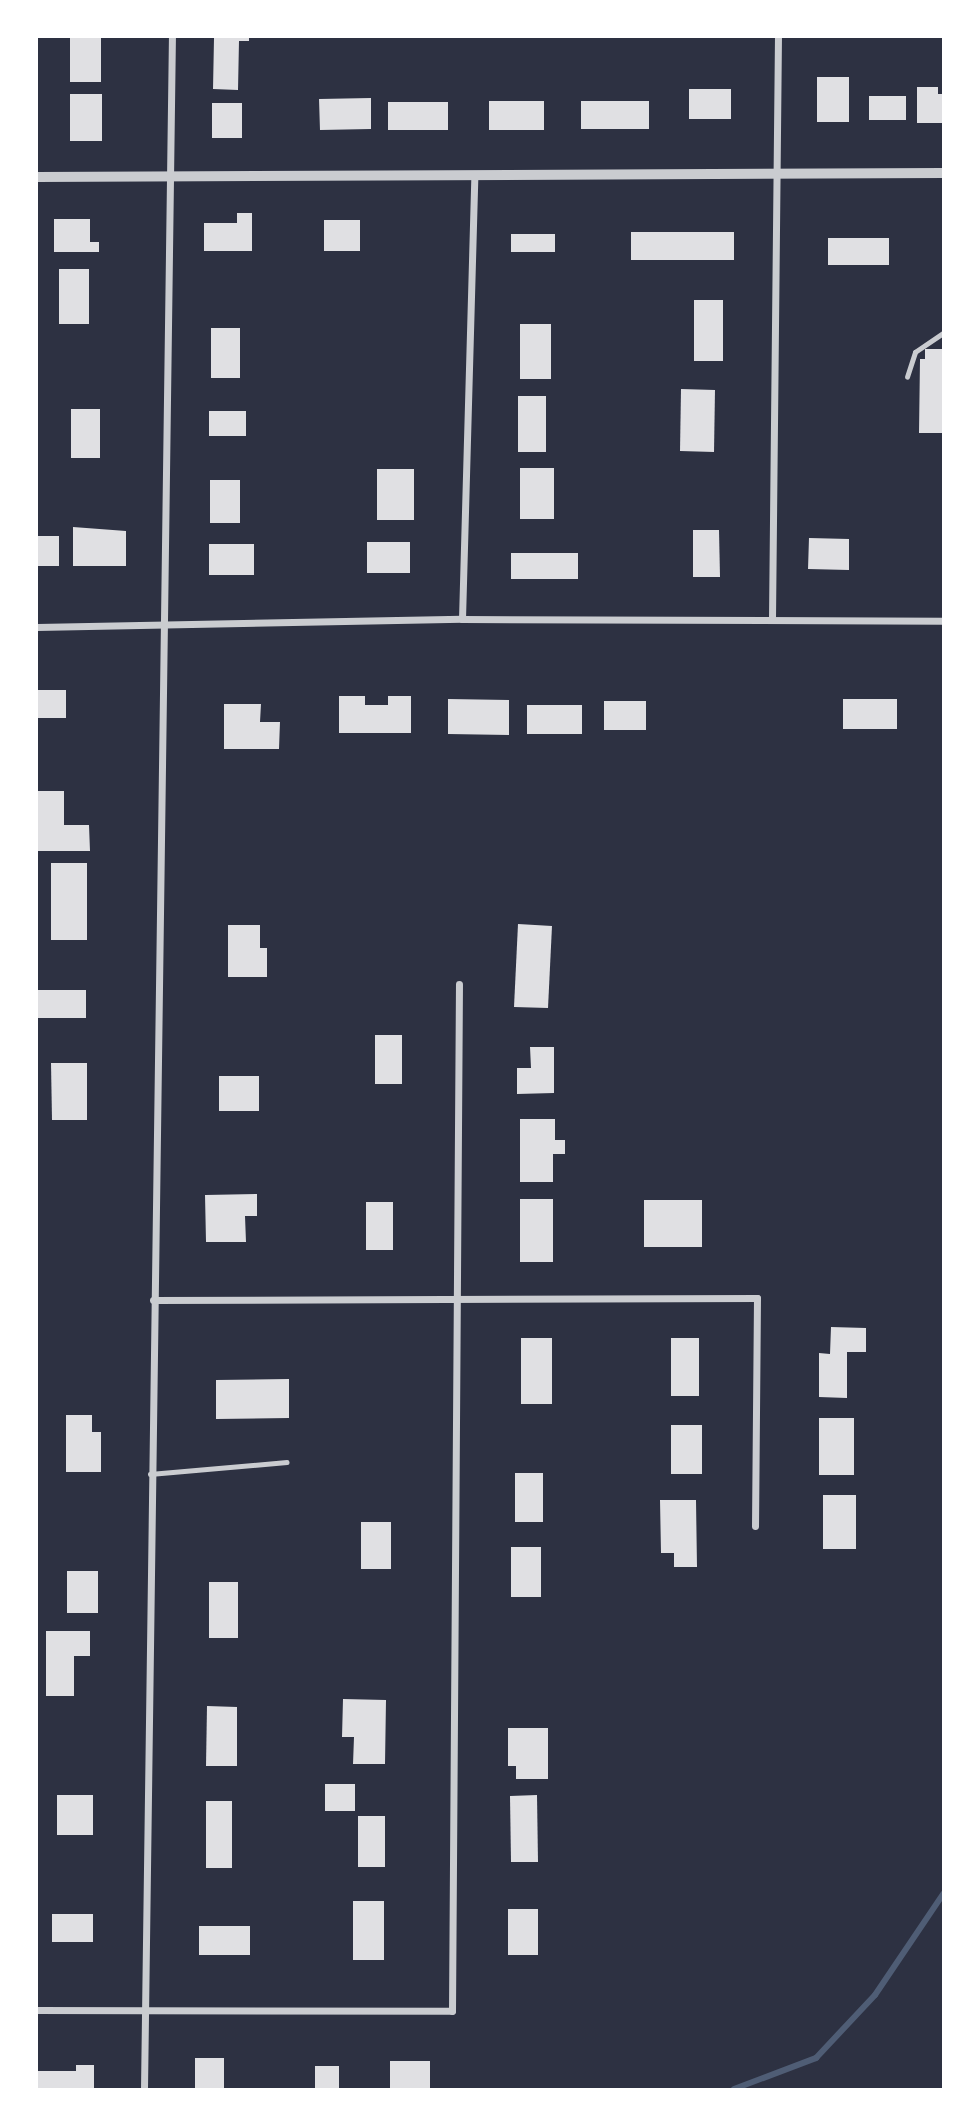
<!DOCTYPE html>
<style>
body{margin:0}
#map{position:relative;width:980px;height:2126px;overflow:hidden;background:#2d3142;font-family:"IBM Plex Sans",sans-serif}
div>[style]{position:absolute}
.stream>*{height:6px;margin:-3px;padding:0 3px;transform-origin:3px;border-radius:3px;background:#4f5d75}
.building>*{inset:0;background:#e0e0e3}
.service>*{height:4.5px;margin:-2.25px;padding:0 2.25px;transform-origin:2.25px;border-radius:2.25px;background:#caccd0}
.minor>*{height:7px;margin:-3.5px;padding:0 3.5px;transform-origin:3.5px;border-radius:3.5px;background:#caccd0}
.tertiary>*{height:10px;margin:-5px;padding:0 5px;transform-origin:5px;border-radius:5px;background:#caccd0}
span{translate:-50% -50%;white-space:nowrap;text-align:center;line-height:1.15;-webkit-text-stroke:5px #fff;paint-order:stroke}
.frame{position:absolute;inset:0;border:38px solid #fff;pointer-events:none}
</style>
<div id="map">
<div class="stream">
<div style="left:734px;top:2089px;width:88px;rotate:-20.7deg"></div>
<div style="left:816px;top:2058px;width:86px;rotate:-46.9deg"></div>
<div style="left:875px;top:1995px;width:122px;rotate:-56deg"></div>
</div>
<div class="building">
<div style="clip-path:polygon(70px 37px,101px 37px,101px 82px,70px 82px)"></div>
<div style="clip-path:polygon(226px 37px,249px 37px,249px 41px,239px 41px,238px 90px,213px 89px,214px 38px)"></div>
<div style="clip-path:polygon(817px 77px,849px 77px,849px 122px,817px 122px)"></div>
<div style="clip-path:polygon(917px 87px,938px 87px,938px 94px,943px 94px,943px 123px,917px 123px)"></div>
<div style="clip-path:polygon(689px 89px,731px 89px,731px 119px,689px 119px)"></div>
<div style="clip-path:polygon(70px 94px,102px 94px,102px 141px,70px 141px)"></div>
<div style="clip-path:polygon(869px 96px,906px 96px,906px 120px,869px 120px)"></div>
<div style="clip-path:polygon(371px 98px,371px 129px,320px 130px,319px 99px)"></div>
<div style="clip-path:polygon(489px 101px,544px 101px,544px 130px,489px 130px)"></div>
<div style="clip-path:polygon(581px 101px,649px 101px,649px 129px,581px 129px)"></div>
<div style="clip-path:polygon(388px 102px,448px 102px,448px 130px,388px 130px)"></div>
<div style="clip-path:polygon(212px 103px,242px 103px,242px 138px,212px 138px)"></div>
<div style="clip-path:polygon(237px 213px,252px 213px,252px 251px,204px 251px,204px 223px,237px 223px)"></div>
<div style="clip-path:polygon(54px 219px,90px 219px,90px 242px,99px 242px,99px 252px,54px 252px)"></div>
<div style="clip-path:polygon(324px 220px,360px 220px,360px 251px,324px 251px)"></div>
<div style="clip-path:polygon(631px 232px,734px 232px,734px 260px,631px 260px)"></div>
<div style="clip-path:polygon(511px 234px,555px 234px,555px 252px,511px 252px)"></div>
<div style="clip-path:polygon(828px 238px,889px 238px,889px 265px,828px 265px)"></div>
<div style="clip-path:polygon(59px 269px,89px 269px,89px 324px,59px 324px)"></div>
<div style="clip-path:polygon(694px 300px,723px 300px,723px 361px,694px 361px)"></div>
<div style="clip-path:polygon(520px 324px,551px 324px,551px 379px,520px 379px)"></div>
<div style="clip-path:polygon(211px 328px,240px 328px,240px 378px,211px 378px)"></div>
<div style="clip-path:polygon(925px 349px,943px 349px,943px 433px,919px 433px,920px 359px,925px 359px)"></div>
<div style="clip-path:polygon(681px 389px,715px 390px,714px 452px,680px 451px)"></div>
<div style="clip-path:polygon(518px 396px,546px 396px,546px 452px,518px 452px)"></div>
<div style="clip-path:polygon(71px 409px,100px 409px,100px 458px,71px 458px)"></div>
<div style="clip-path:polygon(209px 411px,246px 411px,246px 436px,209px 436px)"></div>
<div style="clip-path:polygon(520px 468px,554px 468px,554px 519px,520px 519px)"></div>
<div style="clip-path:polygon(377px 469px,414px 469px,414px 520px,377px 520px)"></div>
<div style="clip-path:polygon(210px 480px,240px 480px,240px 523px,210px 523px)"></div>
<div style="clip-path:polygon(73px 527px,126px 531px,126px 566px,73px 566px)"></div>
<div style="clip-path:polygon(693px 530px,719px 530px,720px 577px,693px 577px)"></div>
<div style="clip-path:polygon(37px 536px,59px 536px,59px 566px,37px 566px)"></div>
<div style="clip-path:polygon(809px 538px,849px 539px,849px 570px,808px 569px)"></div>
<div style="clip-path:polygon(367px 542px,410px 542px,410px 573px,367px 573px)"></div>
<div style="clip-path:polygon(209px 544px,254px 544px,254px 575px,209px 575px)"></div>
<div style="clip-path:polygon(511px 553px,578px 553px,578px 579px,511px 579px)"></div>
<div style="clip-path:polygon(37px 690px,66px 690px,66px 718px,37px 718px)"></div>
<div style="clip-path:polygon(339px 696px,365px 696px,365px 705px,388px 705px,388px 696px,411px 696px,411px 733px,339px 733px)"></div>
<div style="clip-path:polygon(448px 699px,509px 700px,509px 735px,448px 734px)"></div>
<div style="clip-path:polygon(843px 699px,897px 699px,897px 729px,843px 729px)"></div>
<div style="clip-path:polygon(604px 701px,646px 701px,646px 730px,604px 730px)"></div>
<div style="clip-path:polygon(224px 704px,261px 704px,260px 722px,280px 722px,279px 749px,224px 749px)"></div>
<div style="clip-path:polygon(527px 705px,582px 705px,582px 734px,527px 734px)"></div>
<div style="clip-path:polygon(37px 791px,64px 791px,64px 825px,89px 825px,90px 851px,37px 851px)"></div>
<div style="clip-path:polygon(51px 863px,87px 863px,87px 940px,51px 940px)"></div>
<div style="clip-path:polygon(518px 924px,552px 926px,548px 1008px,514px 1007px)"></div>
<div style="clip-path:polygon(228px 925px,260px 925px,260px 948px,267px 948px,267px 977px,228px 977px)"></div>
<div style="clip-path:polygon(38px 990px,86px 990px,86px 1018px,38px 1018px)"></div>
<div style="clip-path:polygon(375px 1035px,402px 1035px,402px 1084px,375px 1084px)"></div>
<div style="clip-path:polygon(530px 1047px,554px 1047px,554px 1093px,517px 1094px,517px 1068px,531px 1068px)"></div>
<div style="clip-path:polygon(51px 1063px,87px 1063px,87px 1120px,52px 1120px)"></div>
<div style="clip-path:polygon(219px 1076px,259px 1076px,259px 1111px,219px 1111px)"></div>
<div style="clip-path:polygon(520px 1119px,555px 1119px,555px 1140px,565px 1140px,565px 1154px,553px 1154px,553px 1182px,520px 1182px)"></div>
<div style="clip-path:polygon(257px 1194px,257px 1216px,245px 1216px,246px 1242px,206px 1242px,205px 1195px)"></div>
<div style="clip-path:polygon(520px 1199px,553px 1199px,553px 1262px,520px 1262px)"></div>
<div style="clip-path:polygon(644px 1200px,702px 1200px,702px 1247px,644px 1247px)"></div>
<div style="clip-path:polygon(366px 1202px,393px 1202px,393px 1250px,366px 1250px)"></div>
<div style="clip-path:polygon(831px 1327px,866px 1328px,866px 1352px,847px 1352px,847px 1398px,819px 1397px,819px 1353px,830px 1354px)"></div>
<div style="clip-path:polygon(521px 1338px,552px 1338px,552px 1404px,521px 1404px)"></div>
<div style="clip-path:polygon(671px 1338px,699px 1338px,699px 1396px,671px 1396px)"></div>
<div style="clip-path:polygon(289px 1379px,289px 1418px,216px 1419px,216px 1380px)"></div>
<div style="clip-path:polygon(66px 1415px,92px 1415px,92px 1432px,101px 1432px,101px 1472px,66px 1472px)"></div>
<div style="clip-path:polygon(819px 1418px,854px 1418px,854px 1475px,819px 1475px)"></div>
<div style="clip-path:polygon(671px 1425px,702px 1425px,702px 1474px,671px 1474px)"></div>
<div style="clip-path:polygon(515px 1473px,543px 1473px,543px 1522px,515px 1522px)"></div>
<div style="clip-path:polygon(823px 1495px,856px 1495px,856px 1549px,823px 1549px)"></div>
<div style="clip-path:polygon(660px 1500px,696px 1500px,697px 1567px,674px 1567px,674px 1553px,661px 1553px)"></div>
<div style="clip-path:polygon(361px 1522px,391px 1522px,391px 1569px,361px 1569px)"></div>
<div style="clip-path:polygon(511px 1547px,541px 1547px,541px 1597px,511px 1597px)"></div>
<div style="clip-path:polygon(67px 1571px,98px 1571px,98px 1613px,67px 1613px)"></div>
<div style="clip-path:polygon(209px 1582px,238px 1582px,238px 1638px,209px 1638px)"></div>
<div style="clip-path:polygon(46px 1631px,90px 1631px,90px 1656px,74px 1656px,74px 1696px,46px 1696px)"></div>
<div style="clip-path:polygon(343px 1699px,386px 1700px,385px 1764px,353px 1764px,354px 1737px,342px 1737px)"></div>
<div style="clip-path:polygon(207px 1706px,237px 1707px,237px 1766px,206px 1766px)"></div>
<div style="clip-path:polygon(508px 1728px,548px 1728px,548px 1779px,516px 1779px,516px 1766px,508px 1766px)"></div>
<div style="clip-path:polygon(325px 1784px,355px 1784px,355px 1811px,325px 1811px)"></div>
<div style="clip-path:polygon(57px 1795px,93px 1795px,93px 1835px,57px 1835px)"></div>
<div style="clip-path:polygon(537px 1795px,538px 1862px,511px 1862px,510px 1796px)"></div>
<div style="clip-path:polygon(206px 1801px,232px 1801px,232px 1868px,206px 1868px)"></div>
<div style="clip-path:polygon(358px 1816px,385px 1816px,385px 1867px,358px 1867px)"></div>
<div style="clip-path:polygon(353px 1901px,384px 1901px,384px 1960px,353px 1960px)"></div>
<div style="clip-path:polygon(508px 1909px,538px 1909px,538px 1955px,508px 1955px)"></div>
<div style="clip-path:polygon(52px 1914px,93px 1914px,93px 1942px,52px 1942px)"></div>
<div style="clip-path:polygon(199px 1926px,250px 1926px,250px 1955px,199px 1955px)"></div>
<div style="clip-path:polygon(195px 2058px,224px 2058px,224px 2089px,195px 2089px)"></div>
<div style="clip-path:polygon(390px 2061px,430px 2061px,430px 2089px,390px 2089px)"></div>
<div style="clip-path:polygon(76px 2065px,94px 2065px,94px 2089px,38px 2089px,38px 2071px,76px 2071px)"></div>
<div style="clip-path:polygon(315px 2066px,339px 2066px,339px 2089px,315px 2089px)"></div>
</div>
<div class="service">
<div style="left:907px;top:377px;width:26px;rotate:-72deg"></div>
<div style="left:915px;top:352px;width:34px;rotate:-34deg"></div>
<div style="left:150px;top:1474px;width:137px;rotate:-5deg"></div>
</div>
<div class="minor">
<div style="left:772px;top:618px;width:581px;rotate:-89.41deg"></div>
<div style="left:462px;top:619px;width:442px;rotate:-88.4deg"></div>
<div style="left:37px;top:627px;width:425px;rotate:-1.1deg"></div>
<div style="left:462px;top:619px;width:481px;rotate:0.2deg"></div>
<div style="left:153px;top:1300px;width:604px;rotate:-0.19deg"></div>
<div style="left:757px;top:1298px;width:228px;rotate:90.5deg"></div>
<div style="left:37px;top:2010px;width:415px;rotate:0.1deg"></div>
<div style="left:452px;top:2011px;width:1027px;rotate:-89.61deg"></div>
<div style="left:144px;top:2089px;width:2052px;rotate:-89.22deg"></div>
</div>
<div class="tertiary">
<div style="left:37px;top:177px;width:906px;rotate:-0.25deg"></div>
</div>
<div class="frame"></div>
</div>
